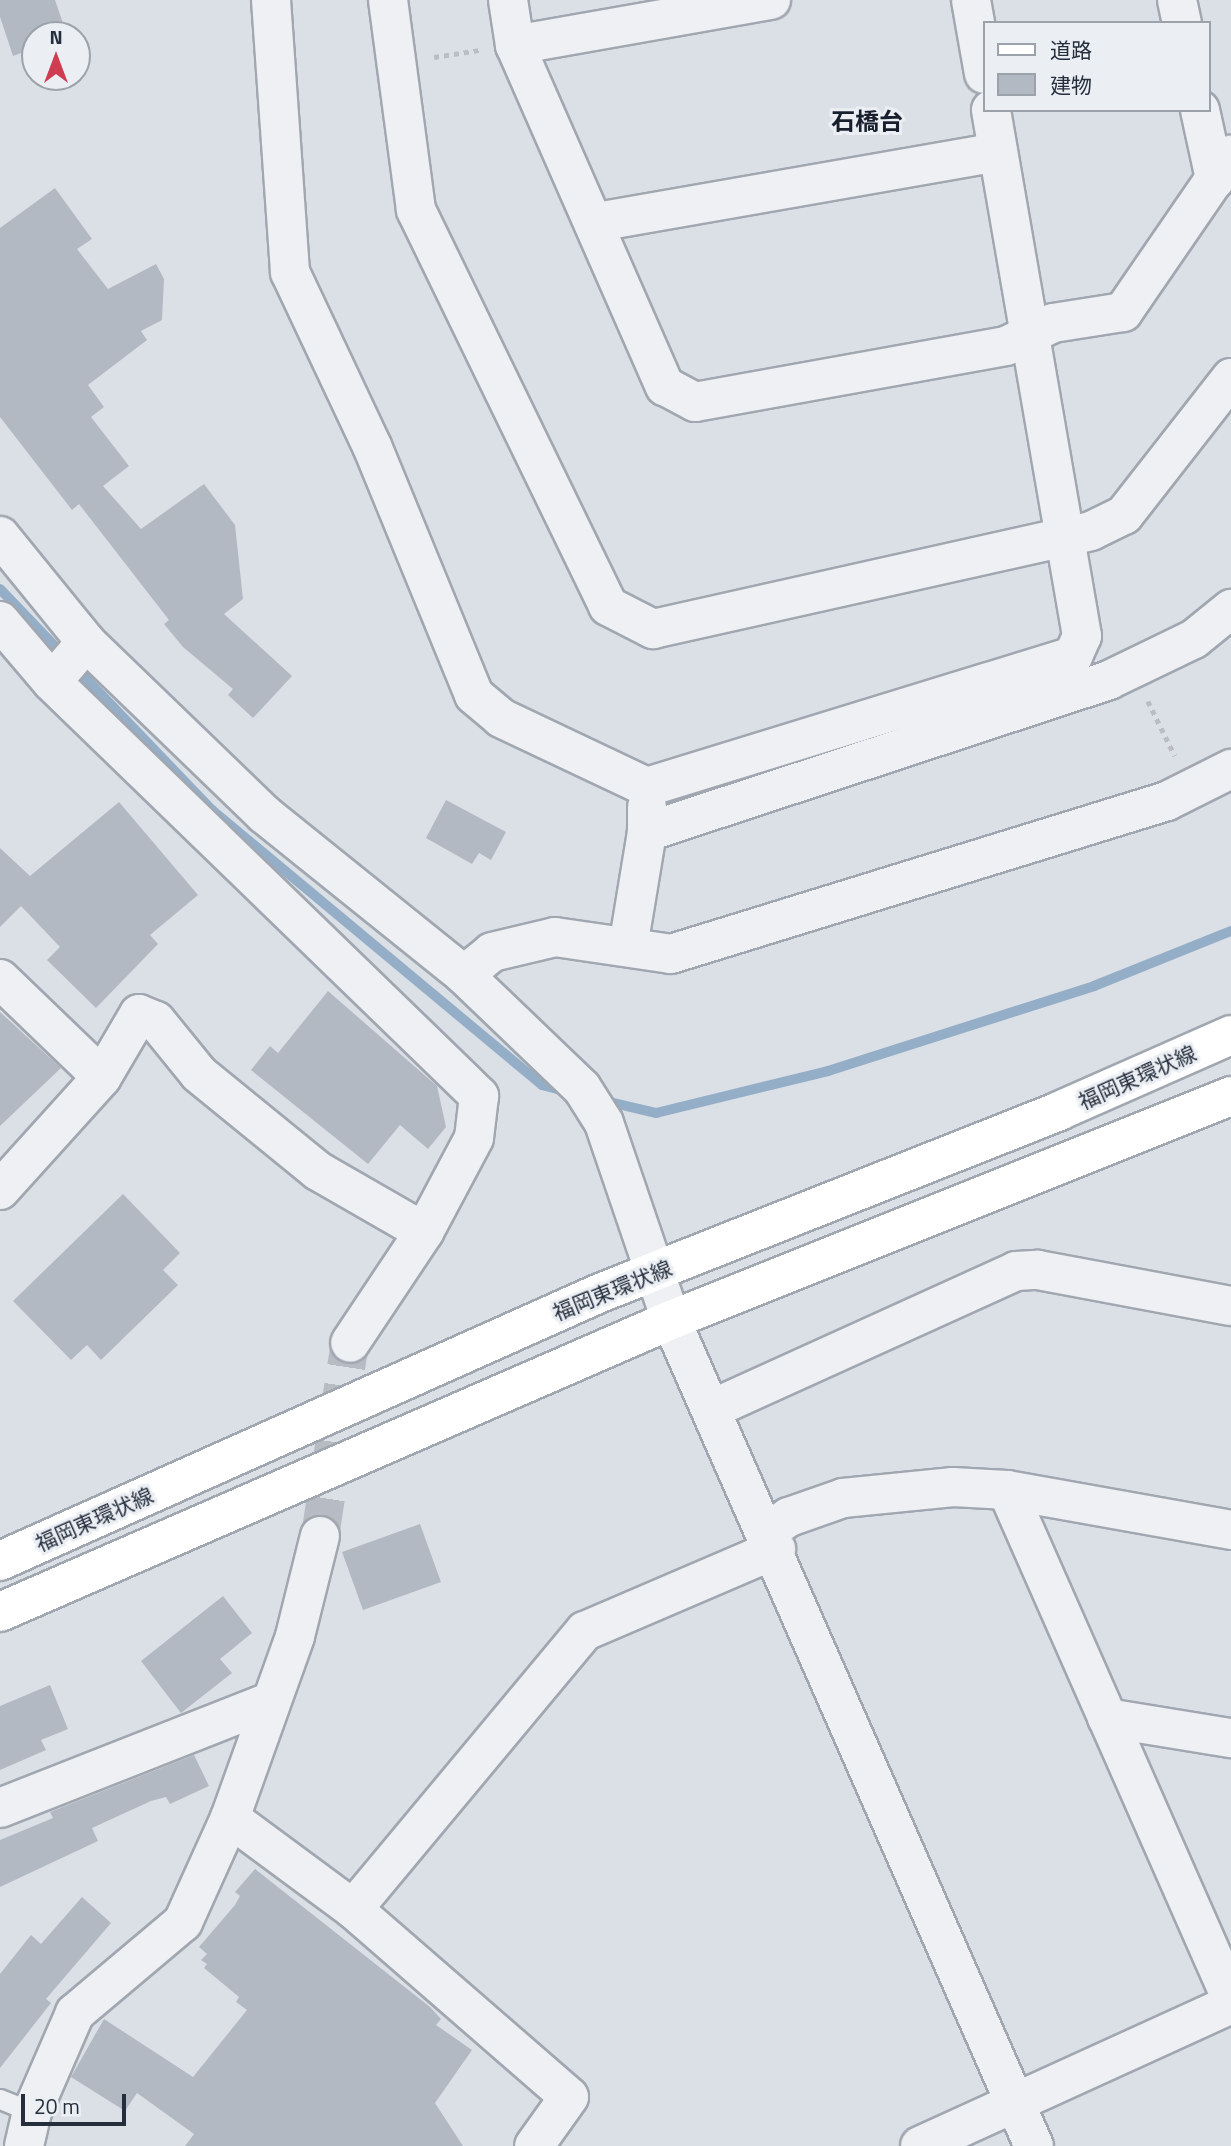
<!DOCTYPE html>
<meta charset="utf-8">
<style>
body{margin:0}
#map{position:relative;width:1231px;height:2146px;overflow:hidden;background:#dbe0e6;font-family:"Titillium Web","Noto Sans JP",sans-serif}
div>[style]{position:absolute}
.stream>*{height:10px;margin:-5px;padding:0 5px;transform-origin:5px;border-radius:5px;background:#95aec7}
.building>*{inset:0;background:#b3b9c3}
.minor-tunnel>*{height:38px;margin-top:-19px;transform-origin:0;background:repeating-linear-gradient(90deg,#b7bcc4 0 38px,transparent 0 57px)}
.path>*{height:4.5px;margin-top:-2.25px;transform-origin:0;background:repeating-linear-gradient(90deg,#babec4 0 5px,transparent 0 10px)}
.roads{filter:drop-shadow(2px 0 #a1a7b0) drop-shadow(-2px 0 #a1a7b0) drop-shadow(0 2px #a1a7b0) drop-shadow(0 -2px #a1a7b0)}
.service>*{height:19px;margin:-9.5px;padding:0 9.5px;transform-origin:9.5px;border-radius:9.5px;background:#eef0f4}
.minor>*{height:38px;margin:-19px;padding:0 19px;transform-origin:19px;border-radius:19px;background:#eef0f4}
.tertiary>*{height:38px;margin:-19px;padding:0 19px;transform-origin:19px;border-radius:19px;background:#eef0f4}
.primary>*{height:38px;margin:-19px;padding:0 19px;transform-origin:19px;border-radius:19px;background:#fff}
span{translate:-50% -50%;white-space:nowrap;text-align:center;line-height:1.15;-webkit-text-stroke:6px #ebeff4;paint-order:stroke}
.street-label{font-size:21px;color:#252e3c}
.quarter-label{font-size:24px;color:#181f2d;font-weight:700}
.legend{position:absolute;left:983px;top:21px;width:228px;height:91px;box-sizing:border-box;background:#ebeff4;border:2px solid #9ca2aa;margin:0;padding:9px 12px;list-style:none;font-size:21px;color:#252e3c}
.legend li{display:flex;align-items:center;gap:14px;height:35px}
.legend b{width:35px;border:2px solid #9ca2aa}
.north{position:absolute;left:21px;top:21px;width:70px;height:70px;box-sizing:border-box;background:#ebeff4;border:2px solid #9ca2aa;border-radius:50%;rotate:0deg;font-size:19px;font-weight:700;line-height:28px;text-align:center;color:#252e3c}
.north::after{content:'';display:block;margin:auto;width:24px;height:32px;background:#cf3d53;clip-path:polygon(50% 0,100% 100%,50% 72%,0 100%)}
.scale{position:absolute;left:21px;top:2094px;width:105px;height:32px;box-sizing:border-box;border:4px solid #252e3c;border-top:0;padding-left:9px;font-size:21px;line-height:24px;white-space:nowrap;color:#252e3c;-webkit-text-stroke:5px #ebeff4;paint-order:stroke}
</style>
<div id="map">
<div class="stream">
<div style="left:0;top:589px;width:306px;rotate:46.2deg"></div>
<div style="left:212px;top:810px;width:430px;rotate:39.8deg"></div>
<div style="left:542px;top:1085px;width:28px;rotate:15deg"></div>
<div style="left:601px;top:1100px;width:57px;rotate:13.3deg"></div>
<div style="left:656px;top:1113px;width:177px;rotate:-13.7deg"></div>
<div style="left:828px;top:1071px;width:279px;rotate:-17.7deg"></div>
<div style="left:1094px;top:986px;width:148px;rotate:-21.9deg"></div>
</div>
<div class="building">
<div style="clip-path:polygon(0 0,55px 0,67px 35px,35px 35px,35px 48px,13px 56px,0 17px)"></div>
<div style="clip-path:polygon(55px 188px,92px 239px,77px 249px,108px 289px,156px 264px,164px 279px,162px 320px,141px 331px,147px 340px,88px 385px,104px 407px,91px 417px,129px 466px,103px 486px,141px 529px,204px 484px,235px 525px,243px 599px,224px 614px,292px 676px,253px 718px,228px 695px,233px 689px,183px 647px,164px 624px,169px 620px,79px 504px,72px 510px,0 417px,0 228px)"></div>
<div style="clip-path:polygon(446px 800px,506px 832px,491px 860px,479px 853px,472px 864px,426px 838px)"></div>
<div style="clip-path:polygon(119px 802px,198px 895px,150px 935px,158px 944px,96px 1008px,47px 960px,60px 947px,21px 906px,0 927px,0 848px,30px 876px)"></div>
<div style="clip-path:polygon(328px 991px,437px 1086px,446px 1127px,428px 1149px,400px 1125px,368px 1164px,251px 1070px,270px 1046px,278px 1053px)"></div>
<div style="clip-path:polygon(0 1012px,61px 1068px,0 1126px)"></div>
<div style="clip-path:polygon(123px 1194px,180px 1253px,163px 1270px,178px 1285px,101px 1360px,87px 1345px,71px 1360px,13px 1301px)"></div>
<div style="clip-path:polygon(420px 1524px,441px 1582px,363px 1610px,342px 1552px)"></div>
<div style="clip-path:polygon(223px 1596px,252px 1633px,220px 1659px,232px 1673px,181px 1713px,141px 1661px)"></div>
<div style="clip-path:polygon(50px 1685px,68px 1729px,41px 1740px,46px 1750px,0 1770px,0 1706px)"></div>
<div style="clip-path:polygon(194px 1755px,209px 1786px,170px 1804px,166px 1797px,151px 1801px,92px 1828px,98px 1841px,0 1887px,0 1840px,53px 1818px,50px 1812px)"></div>
<div style="clip-path:polygon(255px 1869px,430px 2007px,441px 2019px,436px 2025px,472px 2050px,435px 2103px,463px 2146px,185px 2146px,194px 2134px,137px 2093px,125px 2111px,71px 2077px,104px 2019px,193px 2077px,247px 2010px,236px 2002px,239px 1997px,204px 1968px,207px 1964px,201px 1960px,207px 1954px,199px 1947px,235px 1905px,240px 1896px,235px 1892px)"></div>
<div style="clip-path:polygon(82px 1897px,111px 1923px,46px 1999px,51px 2003px,0 2068px,0 1974px,31px 1935px,41px 1944px)"></div>
</div>
<div class="minor-tunnel">
<div style="left:320px;top:1536px;width:195px;rotate:-81.2deg"></div>
</div>
<div class="path">
<div style="left:434px;top:57px;width:47px;rotate:-8.7deg"></div>
<div style="left:1148px;top:701px;width:61px;rotate:63.9deg"></div>
</div>
<div class="roads">
<div class="service">
<div style="left:0;top:2099px;width:35px;rotate:22deg"></div>
</div>
<div class="minor">
<div style="left:271px;top:0;width:273px;rotate:86deg"></div>
<div style="left:290px;top:272px;width:192px;rotate:64.8deg"></div>
<div style="left:372px;top:446px;width:269px;rotate:67.7deg"></div>
<div style="left:474px;top:695px;width:35px;rotate:40deg"></div>
<div style="left:501px;top:718px;width:161px;rotate:25.3deg"></div>
<div style="left:647px;top:787px;width:446px;rotate:-17.1deg"></div>
<div style="left:1073px;top:656px;width:22px;rotate:-66deg"></div>
<div style="left:1082px;top:636px;width:534px;rotate:-99.82deg"></div>
<div style="left:388px;top:0;width:212px;rotate:82.4deg"></div>
<div style="left:416px;top:210px;width:440px;rotate:64.1deg"></div>
<div style="left:608px;top:606px;width:51px;rotate:27.1deg"></div>
<div style="left:653px;top:629px;width:449px;rotate:-12.6deg"></div>
<div style="left:1091px;top:531px;width:37px;rotate:-26deg"></div>
<div style="left:1124px;top:515px;width:174px;rotate:-52deg"></div>
<div style="left:508px;top:0;width:46px;rotate:81.2deg"></div>
<div style="left:515px;top:45px;width:373px;rotate:66.3deg"></div>
<div style="left:665px;top:386px;width:34px;rotate:28deg"></div>
<div style="left:695px;top:402px;width:316px;rotate:-10.2deg"></div>
<div style="left:1006px;top:346px;width:52px;rotate:-26.1deg"></div>
<div style="left:1053px;top:323px;width:71px;rotate:-8.9deg"></div>
<div style="left:1123px;top:312px;width:191px;rotate:-55.5deg"></div>
<div style="left:971px;top:0;width:75px;rotate:80deg"></div>
<div style="left:1177px;top:0;width:24px;rotate:78deg"></div>
<div style="left:515px;top:45px;width:260px;rotate:-10deg"></div>
<div style="left:1200px;top:110px;width:71px;rotate:77.7deg"></div>
<div style="left:597px;top:222px;width:407px;rotate:-9.9deg"></div>
<div style="left:0;top:621px;width:80px;rotate:49.6deg"></div>
<div style="left:86px;top:642px;width:52px;rotate:130.4deg"></div>
<div style="left:52px;top:682px;width:595px;rotate:44.11deg"></div>
<div style="left:479px;top:1096px;width:42px;rotate:96.8deg"></div>
<div style="left:474px;top:1138px;width:106px;rotate:118deg"></div>
<div style="left:424px;top:1232px;width:133px;rotate:123.7deg"></div>
<div style="left:647px;top:832px;width:486px;rotate:-18.2deg"></div>
<div style="left:1109px;top:680px;width:94px;rotate:-25.8deg"></div>
<div style="left:1194px;top:639px;width:48px;rotate:-39deg"></div>
<div style="left:628px;top:947px;width:117px;rotate:-80.6deg"></div>
<div style="left:647px;top:832px;width:25px;rotate:-90deg"></div>
<div style="left:464px;top:975px;width:36px;rotate:-39deg"></div>
<div style="left:492px;top:952px;width:65px;rotate:-13.4deg"></div>
<div style="left:555px;top:937px;width:117px;rotate:8.3deg"></div>
<div style="left:671px;top:954px;width:519px;rotate:-17.14deg"></div>
<div style="left:1167px;top:801px;width:72px;rotate:-26.6deg"></div>
<div style="left:0;top:979px;width:141px;rotate:43.9deg"></div>
<div style="left:0;top:1190px;width:152px;rotate:-47.9deg"></div>
<div style="left:102px;top:1077px;width:73px;rotate:-59.6deg"></div>
<div style="left:139px;top:1014px;width:18px;rotate:22deg"></div>
<div style="left:156px;top:1021px;width:68px;rotate:50.9deg"></div>
<div style="left:199px;top:1074px;width:154px;rotate:39.2deg"></div>
<div style="left:318px;top:1171px;width:122px;rotate:29.9deg"></div>
<div style="left:712px;top:1409px;width:334px;rotate:-24.4deg"></div>
<div style="left:1016px;top:1271px;width:22px;rotate:-3deg"></div>
<div style="left:1038px;top:1270px;width:196px;rotate:10.6deg"></div>
<div style="left:1007px;top:1490px;width:555px;rotate:66.21deg"></div>
<div style="left:768px;top:1532px;width:26px;rotate:-36deg"></div>
<div style="left:789px;top:1517px;width:57px;rotate:-19.4deg"></div>
<div style="left:843px;top:1498px;width:111px;rotate:-5.7deg"></div>
<div style="left:953px;top:1487px;width:54px;rotate:3.2deg"></div>
<div style="left:1007px;top:1490px;width:228px;rotate:10.1deg"></div>
<div style="left:1107px;top:1718px;width:126px;rotate:9.2deg"></div>
<div style="left:0;top:1808px;width:289px;rotate:-21.5deg"></div>
<div style="left:230px;top:1818px;width:153px;rotate:36.5deg"></div>
<div style="left:353px;top:1909px;width:286px;rotate:41deg"></div>
<div style="left:569px;top:2097px;width:60px;rotate:125.5deg"></div>
<div style="left:353px;top:1909px;width:362px;rotate:-50.2deg"></div>
<div style="left:585px;top:1631px;width:208px;rotate:-23.2deg"></div>
<div style="left:24px;top:2146px;width:35px;rotate:-77deg"></div>
<div style="left:32px;top:2112px;width:108px;rotate:-66.5deg"></div>
<div style="left:75px;top:2013px;width:141px;rotate:-40.1deg"></div>
<div style="left:183px;top:1922px;width:114px;rotate:-65.7deg"></div>
<div style="left:230px;top:1818px;width:193px;rotate:-70.3deg"></div>
<div style="left:295px;top:1636px;width:103px;rotate:-76deg"></div>
<div style="left:920px;top:2146px;width:342px;rotate:-24.5deg"></div>
</div>
<div class="tertiary">
<div style="left:0;top:536px;width:136px;rotate:50.9deg"></div>
<div style="left:86px;top:642px;width:248px;rotate:44deg"></div>
<div style="left:264px;top:814px;width:257px;rotate:38.8deg"></div>
<div style="left:464px;top:975px;width:163px;rotate:43.8deg"></div>
<div style="left:582px;top:1088px;width:41px;rotate:57.8deg"></div>
<div style="left:604px;top:1123px;width:208px;rotate:71.2deg"></div>
<div style="left:671px;top:1320px;width:902px;rotate:66.28deg"></div>
</div>
<div class="primary">
<div style="left:0;top:1561px;width:657px;rotate:-24.07deg"></div>
<div style="left:600px;top:1293px;width:494px;rotate:-21.6deg"></div>
<div style="left:1059px;top:1111px;width:188px;rotate:-23.8deg"></div>
<div style="left:0;top:1612px;width:732px;rotate:-23.52deg"></div>
<div style="left:671px;top:1320px;width:603px;rotate:-21.8deg"></div>
</div>
</div>
<div class="street-label">
<span style="left:1137px;top:1077px;rotate:-24deg">福岡東環状線</span>
<span style="left:612px;top:1290px;rotate:-22deg">福岡東環状線</span>
<span style="left:94px;top:1519px;rotate:-24deg">福岡東環状線</span>
</div>
<div class="quarter-label">
<span style="left:867px;top:122px">石橋台</span>
</div>
<ul class="legend">
<li><b style="height:9px;background:#fff"></b>道路</li>
<li><b style="height:19px;background:#b3b9c3"></b>建物</li>
</ul>
<div class="north">N</div>
<div class="scale">20 m</div>
</div>
